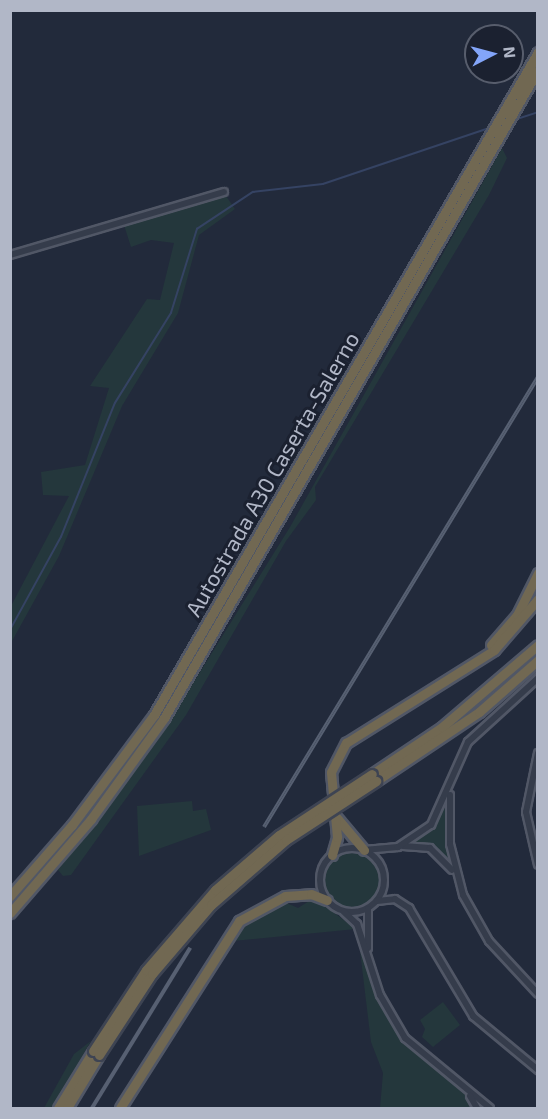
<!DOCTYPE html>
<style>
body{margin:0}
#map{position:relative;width:548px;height:1119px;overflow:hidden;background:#222a3b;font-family:"Exo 2",sans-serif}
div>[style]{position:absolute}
.green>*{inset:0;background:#24373c}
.round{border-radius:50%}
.stream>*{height:1.5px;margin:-0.75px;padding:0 0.75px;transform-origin:0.75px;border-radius:0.75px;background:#354363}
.roads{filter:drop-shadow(2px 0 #515766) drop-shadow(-2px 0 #515766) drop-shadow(0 2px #515766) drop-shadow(0 -2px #515766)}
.minor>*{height:6px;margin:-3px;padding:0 3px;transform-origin:3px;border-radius:3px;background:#353c4b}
.minor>.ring{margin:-3px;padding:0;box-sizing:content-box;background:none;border:6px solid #353c4b;border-radius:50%}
.highway>*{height:9px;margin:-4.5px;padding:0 4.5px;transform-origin:4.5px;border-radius:4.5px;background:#716852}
.rail>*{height:4px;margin-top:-2px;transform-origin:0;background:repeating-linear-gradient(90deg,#1b2130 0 4.5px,#576072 0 9px);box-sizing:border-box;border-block:2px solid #576072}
.bridges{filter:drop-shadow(2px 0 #3e4453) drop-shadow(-2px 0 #3e4453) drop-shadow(0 2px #3e4453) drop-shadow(0 -2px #3e4453)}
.highway-bridge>*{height:9px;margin:-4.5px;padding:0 4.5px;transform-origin:4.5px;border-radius:4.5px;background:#716852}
span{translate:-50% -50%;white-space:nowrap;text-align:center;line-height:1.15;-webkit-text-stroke:6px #1b2130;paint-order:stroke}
.street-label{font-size:22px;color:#b1b7c7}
.frame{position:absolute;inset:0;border:12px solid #b1b7c7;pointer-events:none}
.north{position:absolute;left:464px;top:24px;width:60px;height:60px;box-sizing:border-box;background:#1b2130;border:2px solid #575d6c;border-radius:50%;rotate:84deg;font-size:16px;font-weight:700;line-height:24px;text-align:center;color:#b1b7c7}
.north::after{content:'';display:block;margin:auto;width:21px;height:27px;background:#83a5f9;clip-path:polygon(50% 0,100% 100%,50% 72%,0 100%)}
</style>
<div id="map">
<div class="green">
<div style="clip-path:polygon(502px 148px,507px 158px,489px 195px,315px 487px,316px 500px,286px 541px,186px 715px,71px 875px,63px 876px,58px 870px,156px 743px,290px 527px)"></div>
<div style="clip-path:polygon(226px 196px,235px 209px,199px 235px,178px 313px,122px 406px,59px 556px,11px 643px,11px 606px,69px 496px,43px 495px,41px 472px,85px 465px,109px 388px,90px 386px,147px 299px,160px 300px,174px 243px,151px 240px,131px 247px,124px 225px)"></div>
<div style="clip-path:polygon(192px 801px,193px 811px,206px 809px,211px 830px,139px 856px,137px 806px)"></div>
<div style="clip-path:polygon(447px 804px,445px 818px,450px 861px,434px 846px,414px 842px,435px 825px)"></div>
<div class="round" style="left:325px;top:853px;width:54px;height:54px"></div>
<div style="clip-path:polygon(314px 898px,356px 929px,233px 941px,125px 1108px,233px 934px,282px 901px,298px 908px)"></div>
<div style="clip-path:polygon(360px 951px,381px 1006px,402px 1040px,472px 1101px,473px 1108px,380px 1108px,383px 1073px,371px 1042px)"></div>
<div style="clip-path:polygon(443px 1002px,460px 1025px,433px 1047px,422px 1037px,425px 1029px,420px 1020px)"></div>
<div style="clip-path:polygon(91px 1041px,52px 1108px,44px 1108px,74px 1054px)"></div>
</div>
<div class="stream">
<div style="left:514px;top:120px;width:25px;rotate:-18deg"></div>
<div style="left:10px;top:630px;width:106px;rotate:-61.3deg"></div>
<div style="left:61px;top:537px;width:144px;rotate:-68.1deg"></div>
<div style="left:115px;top:403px;width:106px;rotate:-58.1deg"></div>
<div style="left:171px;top:313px;width:88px;rotate:-72.8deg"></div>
<div style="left:197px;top:229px;width:67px;rotate:-33.5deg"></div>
<div style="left:253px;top:192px;width:70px;rotate:-6.5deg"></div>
<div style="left:323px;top:184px;width:175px;rotate:-18.6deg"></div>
</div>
<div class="roads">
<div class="minor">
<div style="left:10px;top:255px;width:223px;rotate:-16.4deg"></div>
<div style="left:538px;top:753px;width:60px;rotate:101.5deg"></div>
<div style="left:526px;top:812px;width:54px;rotate:77.2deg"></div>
<div style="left:450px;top:795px;width:49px;rotate:90deg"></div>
<div style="left:450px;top:844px;width:53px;rotate:75.7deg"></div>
<div style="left:463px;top:895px;width:53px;rotate:60.5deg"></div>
<div style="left:489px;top:941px;width:72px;rotate:47.2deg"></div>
<div style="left:403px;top:846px;width:27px;rotate:4deg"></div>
<div style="left:430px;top:848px;width:31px;rotate:45deg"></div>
<div class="ring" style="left:320px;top:848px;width:58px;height:58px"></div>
<div style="left:364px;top:850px;width:34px;rotate:-5deg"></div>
<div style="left:398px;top:847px;width:40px;rotate:-34deg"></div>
<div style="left:431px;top:825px;width:91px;rotate:-66deg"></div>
<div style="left:468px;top:742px;width:95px;rotate:-42.4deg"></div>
<div style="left:377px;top:901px;width:18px;rotate:-6deg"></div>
<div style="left:395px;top:899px;width:17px;rotate:33deg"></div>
<div style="left:409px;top:908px;width:126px;rotate:59.3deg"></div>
<div style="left:473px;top:1016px;width:85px;rotate:39.7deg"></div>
<div style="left:368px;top:909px;width:39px;rotate:90deg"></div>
<div style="left:344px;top:912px;width:18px;rotate:43deg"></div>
<div style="left:357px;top:924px;width:75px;rotate:72.1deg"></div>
<div style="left:380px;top:995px;width:50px;rotate:59.8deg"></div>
<div style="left:405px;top:1038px;width:110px;rotate:39.5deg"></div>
<div style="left:470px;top:1096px;width:14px;rotate:60deg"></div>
</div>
<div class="highway">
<div style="left:491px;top:645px;width:40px;rotate:-49deg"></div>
<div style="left:517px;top:615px;width:47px;rotate:-63.4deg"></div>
<div style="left:372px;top:774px;width:84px;rotate:-33.9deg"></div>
<div style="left:442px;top:727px;width:126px;rotate:-40.5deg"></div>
<div style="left:376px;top:781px;width:124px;rotate:-33.8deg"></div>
<div style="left:479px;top:712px;width:79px;rotate:-41.4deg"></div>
<div style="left:337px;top:818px;width:42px;rotate:49.8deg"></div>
<div style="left:332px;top:855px;width:19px;rotate:-74deg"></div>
<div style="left:337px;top:837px;width:65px;rotate:-95.3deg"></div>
<div style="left:331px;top:772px;width:33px;rotate:-63deg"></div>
<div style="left:346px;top:743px;width:175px;rotate:-32.1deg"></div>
<div style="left:494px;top:650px;width:67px;rotate:-49.2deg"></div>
<div style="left:10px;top:896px;width:94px;rotate:-48.9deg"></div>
<div style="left:72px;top:825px;width:137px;rotate:-53.3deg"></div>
<div style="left:154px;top:715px;width:766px;rotate:-59.92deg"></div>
<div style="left:10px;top:913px;width:124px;rotate:-49.2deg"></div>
<div style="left:91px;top:819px;width:125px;rotate:-54.1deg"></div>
<div style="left:164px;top:718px;width:748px;rotate:-60.01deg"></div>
<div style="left:58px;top:1108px;width:67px;rotate:-58.4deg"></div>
<div style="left:67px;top:1108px;width:62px;rotate:-58.9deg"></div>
<div style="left:120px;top:1108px;width:222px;rotate:-57.5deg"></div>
<div style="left:239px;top:921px;width:52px;rotate:-28.5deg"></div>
<div style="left:285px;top:896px;width:26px;rotate:-4deg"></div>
<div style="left:311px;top:894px;width:17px;rotate:21deg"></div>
</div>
</div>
<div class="rail">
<div style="left:264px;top:827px;width:527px;rotate:-58.66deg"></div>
<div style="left:92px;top:1108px;width:188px;rotate:-58.5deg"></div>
</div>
<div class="bridges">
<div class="highway-bridge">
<div style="left:93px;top:1051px;width:97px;rotate:-56.8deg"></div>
<div style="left:146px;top:970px;width:106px;rotate:-49.2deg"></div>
<div style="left:215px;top:890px;width:84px;rotate:-40.7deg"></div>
<div style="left:279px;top:835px;width:111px;rotate:-33.3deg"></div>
<div style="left:99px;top:1055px;width:97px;rotate:-56.8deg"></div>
<div style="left:152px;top:974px;width:91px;rotate:-49.5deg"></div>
<div style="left:211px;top:905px;width:99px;rotate:-40.9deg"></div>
<div style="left:286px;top:840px;width:108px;rotate:-33.2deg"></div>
</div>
</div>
<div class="street-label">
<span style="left:272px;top:474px;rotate:-60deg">Autostrada A30 Caserta-Salerno</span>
</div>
<div class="frame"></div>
<div class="north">N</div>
</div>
